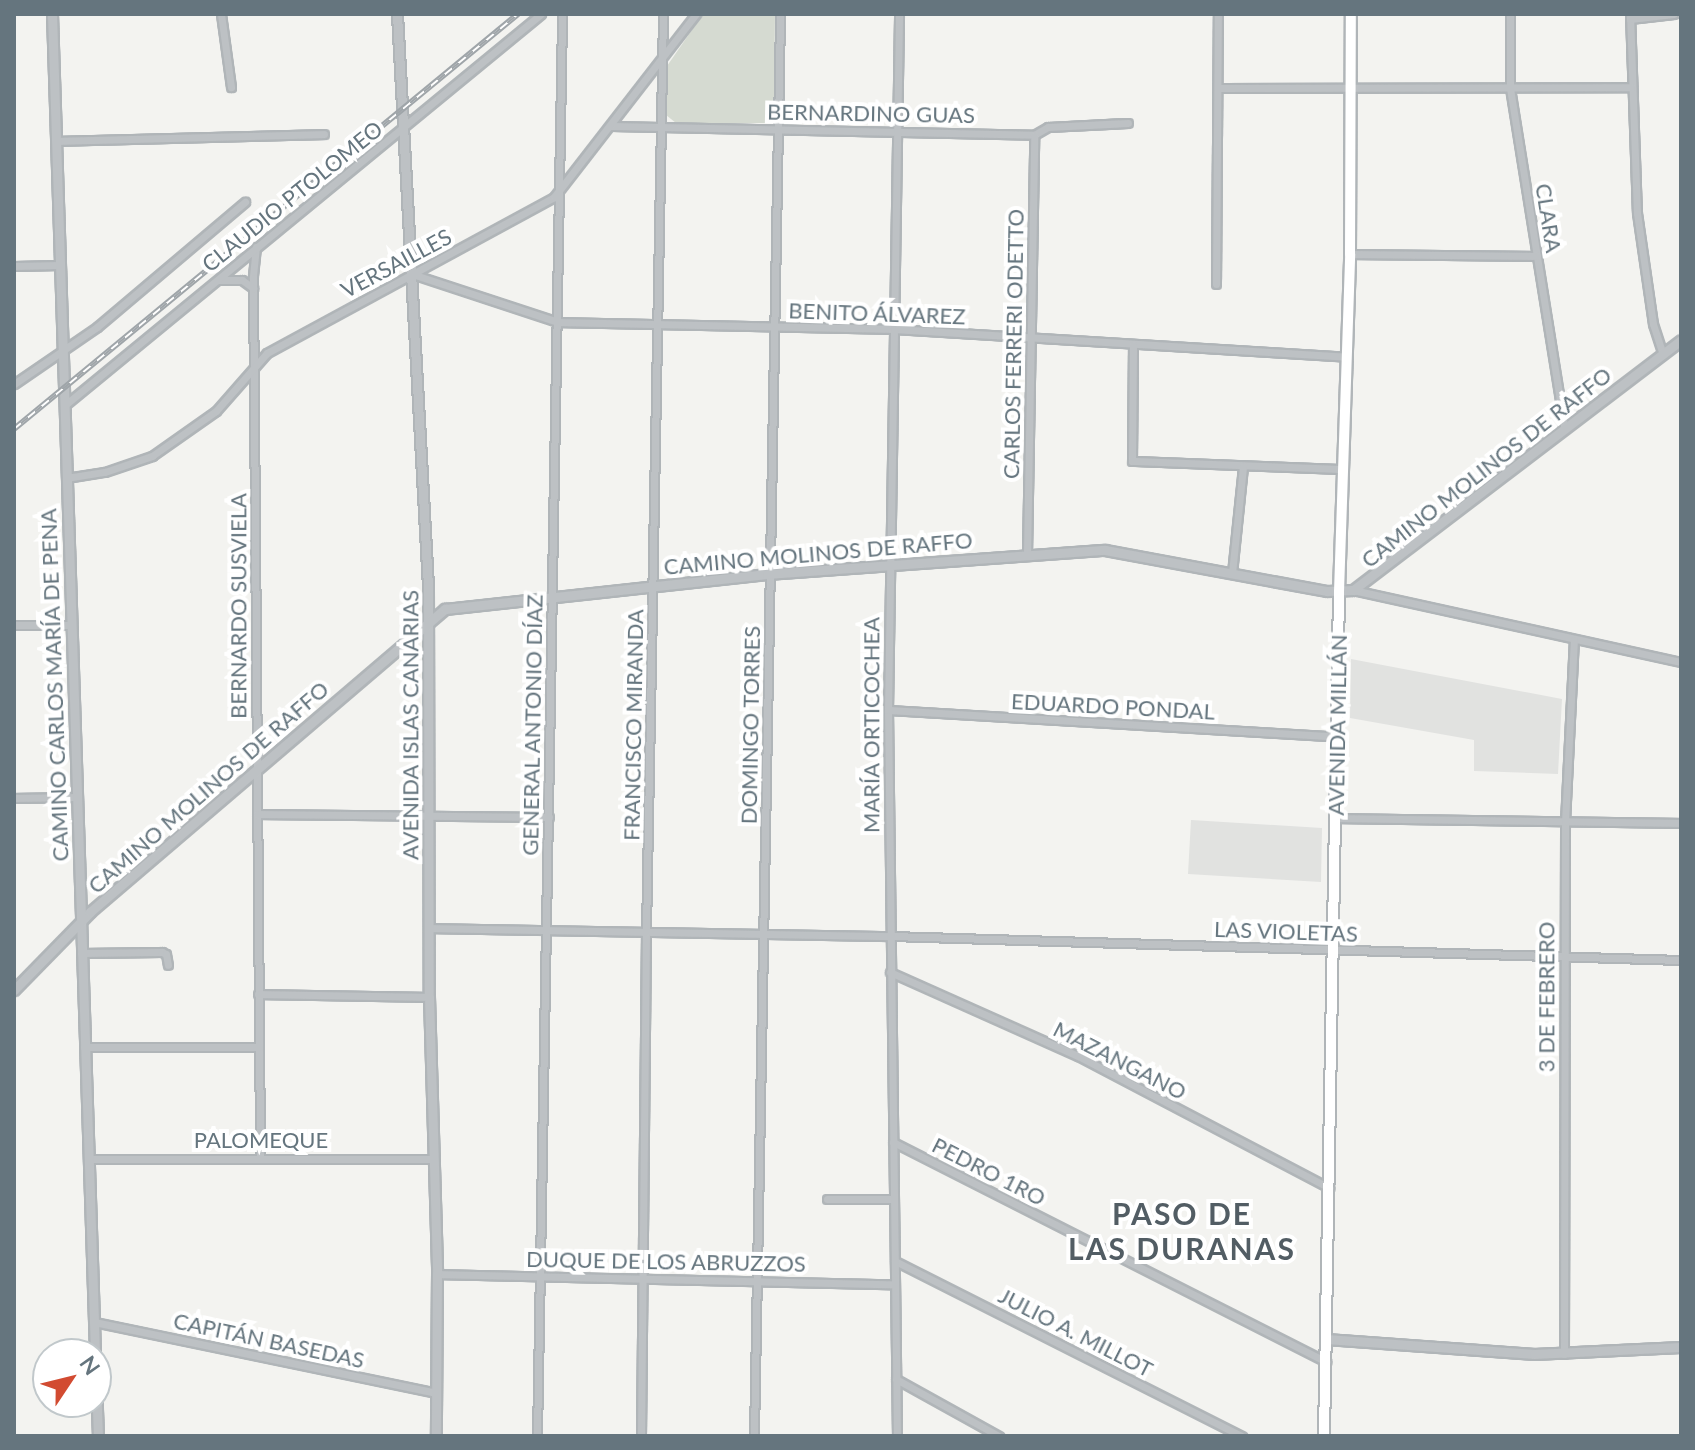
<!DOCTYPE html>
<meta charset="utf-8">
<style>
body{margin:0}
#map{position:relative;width:1695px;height:1450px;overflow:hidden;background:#f3f3f0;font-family:Lato,sans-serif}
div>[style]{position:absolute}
.built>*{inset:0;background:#e1e2e0}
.green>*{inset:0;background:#d5dad1}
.roads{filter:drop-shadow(2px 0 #b0b5b8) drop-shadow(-2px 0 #b0b5b8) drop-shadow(0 2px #b0b5b8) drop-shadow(0 -2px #b0b5b8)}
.minor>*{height:7px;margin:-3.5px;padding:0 3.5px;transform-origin:3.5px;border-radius:3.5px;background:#bdc1c4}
.tertiary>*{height:9px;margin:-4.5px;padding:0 4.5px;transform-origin:4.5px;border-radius:4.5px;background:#bdc1c4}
.secondary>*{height:10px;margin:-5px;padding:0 5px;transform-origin:5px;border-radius:5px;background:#fff}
.rail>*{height:6px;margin-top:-3px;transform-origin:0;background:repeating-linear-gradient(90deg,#fff 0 9px,#9fa5a9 0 18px);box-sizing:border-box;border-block:2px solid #9fa5a9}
span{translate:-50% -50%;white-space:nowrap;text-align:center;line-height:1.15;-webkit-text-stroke:8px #fff;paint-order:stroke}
.street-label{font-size:22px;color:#65757e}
.district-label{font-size:30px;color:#525d64;font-weight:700;letter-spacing:2px}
.frame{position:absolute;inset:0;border:16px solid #65757e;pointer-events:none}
.north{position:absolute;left:32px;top:1338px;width:80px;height:80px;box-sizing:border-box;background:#fff;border:2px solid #c1c8cb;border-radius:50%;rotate:55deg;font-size:22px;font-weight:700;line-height:32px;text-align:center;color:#65757e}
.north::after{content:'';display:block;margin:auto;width:28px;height:36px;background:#d24b31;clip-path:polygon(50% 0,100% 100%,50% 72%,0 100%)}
</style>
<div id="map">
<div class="built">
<div style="clip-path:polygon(1351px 659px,1562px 699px,1558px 774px,1474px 771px,1474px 740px,1350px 718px)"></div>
<div style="clip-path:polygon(1191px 820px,1322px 828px,1321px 882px,1188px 874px)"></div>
</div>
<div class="green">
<div style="clip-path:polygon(703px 14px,775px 14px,774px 116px,767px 123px,676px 123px,666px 115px,667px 66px)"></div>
</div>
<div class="roads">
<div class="minor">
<div style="left:221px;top:14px;width:74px;rotate:82.2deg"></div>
<div style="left:1510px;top:14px;width:74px;rotate:90deg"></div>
<div style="left:1510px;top:88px;width:343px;rotate:80.9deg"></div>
<div style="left:1630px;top:14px;width:199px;rotate:88deg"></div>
<div style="left:1637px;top:213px;width:112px;rotate:81.8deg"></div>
<div style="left:1653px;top:324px;width:32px;rotate:72deg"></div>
<div style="left:1630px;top:19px;width:44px;rotate:-6.5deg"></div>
<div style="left:1218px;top:88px;width:413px;rotate:-0.1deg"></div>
<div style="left:612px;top:126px;width:422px;rotate:1.2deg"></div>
<div style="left:1034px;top:135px;width:16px;rotate:-30deg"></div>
<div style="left:1048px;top:127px;width:80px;rotate:-2.9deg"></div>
<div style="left:57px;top:141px;width:267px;rotate:-1.5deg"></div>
<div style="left:256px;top:247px;width:31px;rotate:96deg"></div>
<div style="left:253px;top:278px;width:879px;rotate:89.54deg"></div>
<div style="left:1350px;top:254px;width:187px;rotate:0.6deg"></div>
<div style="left:14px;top:266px;width:46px;rotate:-1.2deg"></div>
<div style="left:412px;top:274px;width:154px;rotate:18.2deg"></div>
<div style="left:558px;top:322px;width:335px;rotate:1.2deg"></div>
<div style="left:893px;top:329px;width:455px;rotate:3.5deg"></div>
<div style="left:219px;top:280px;width:23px"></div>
<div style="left:242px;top:280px;width:14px;rotate:36deg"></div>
<div style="left:1216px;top:284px;width:270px;rotate:-89.6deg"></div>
<div style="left:1133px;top:345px;width:116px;rotate:90.5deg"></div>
<div style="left:1132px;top:461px;width:211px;rotate:2.2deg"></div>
<div style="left:14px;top:384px;width:101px;rotate:-34.5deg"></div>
<div style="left:97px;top:327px;width:194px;rotate:-40.2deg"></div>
<div style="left:65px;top:405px;width:616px;rotate:-39.4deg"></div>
<div style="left:66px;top:478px;width:39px;rotate:-9deg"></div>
<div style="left:105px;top:472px;width:50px;rotate:-18.8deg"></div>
<div style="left:152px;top:456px;width:78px;rotate:-35.1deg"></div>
<div style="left:216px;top:411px;width:77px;rotate:-48.7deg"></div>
<div style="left:267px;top:353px;width:327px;rotate:-28.5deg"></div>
<div style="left:554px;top:197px;width:232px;rotate:-52.2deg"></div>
<div style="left:1027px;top:554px;width:419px;rotate:-89deg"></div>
<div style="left:1232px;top:573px;width:107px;rotate:-84.1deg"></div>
<div style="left:1353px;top:590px;width:336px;rotate:12.4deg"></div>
<div style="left:14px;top:625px;width:55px"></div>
<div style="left:888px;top:710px;width:449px;rotate:3.4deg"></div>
<div style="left:14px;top:798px;width:61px;rotate:-0.9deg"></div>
<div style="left:257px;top:814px;width:292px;rotate:0.6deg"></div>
<div style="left:1335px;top:818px;width:346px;rotate:0.8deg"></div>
<div style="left:428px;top:928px;width:463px;rotate:1deg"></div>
<div style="left:891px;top:936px;width:790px;rotate:1.74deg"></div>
<div style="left:81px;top:953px;width:81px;rotate:-0.7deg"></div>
<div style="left:162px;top:952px;width:4px;rotate:27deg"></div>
<div style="left:166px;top:954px;width:11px;rotate:80deg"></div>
<div style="left:890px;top:972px;width:206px;rotate:24.1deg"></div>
<div style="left:1078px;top:1056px;width:284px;rotate:27.7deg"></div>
<div style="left:258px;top:994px;width:171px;rotate:1deg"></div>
<div style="left:84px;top:1047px;width:175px"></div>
<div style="left:893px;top:1142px;width:486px;rotate:26.9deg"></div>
<div style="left:88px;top:1159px;width:346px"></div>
<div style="left:827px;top:1199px;width:67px"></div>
<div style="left:895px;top:1261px;width:389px;rotate:26.8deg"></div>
<div style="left:437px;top:1274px;width:458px;rotate:1.3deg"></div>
<div style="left:94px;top:1322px;width:349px;rotate:11.7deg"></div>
<div style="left:1564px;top:1354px;width:532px;rotate:-89.89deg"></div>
<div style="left:1565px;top:822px;width:182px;rotate:-87.2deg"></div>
<div style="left:896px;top:1379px;width:118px;rotate:29deg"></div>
<div style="left:537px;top:1436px;width:1422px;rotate:-88.99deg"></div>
<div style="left:641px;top:1436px;width:504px;rotate:-89.43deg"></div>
<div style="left:646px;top:932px;width:918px;rotate:-88.94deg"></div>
<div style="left:754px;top:1436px;width:1422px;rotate:-88.95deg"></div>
<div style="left:897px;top:1436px;width:726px;rotate:-90.71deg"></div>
<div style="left:888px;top:710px;width:696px;rotate:-89.09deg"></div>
</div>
<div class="tertiary">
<div style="left:52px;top:14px;width:1341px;rotate:88.16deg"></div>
<div style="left:397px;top:14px;width:574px;rotate:86.9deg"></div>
<div style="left:428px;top:587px;width:410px;rotate:89.9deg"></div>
<div style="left:429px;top:997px;width:277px;rotate:88.3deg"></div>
<div style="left:437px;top:1274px;width:162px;rotate:90.4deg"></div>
<div style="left:14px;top:990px;width:109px;rotate:-45.7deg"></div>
<div style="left:90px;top:912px;width:467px;rotate:-40.5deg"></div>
<div style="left:445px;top:609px;width:324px;rotate:-6.2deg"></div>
<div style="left:767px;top:574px;width:339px;rotate:-4.1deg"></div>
<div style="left:1105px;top:550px;width:226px;rotate:10.5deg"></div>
<div style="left:1327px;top:591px;width:26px;rotate:-2deg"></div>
<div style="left:1353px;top:590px;width:412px;rotate:-37.3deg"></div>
<div style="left:1326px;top:1339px;width:209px;rotate:4.1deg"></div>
<div style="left:1534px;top:1354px;width:147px;rotate:-2.7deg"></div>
<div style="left:96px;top:1382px;width:54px;rotate:87.9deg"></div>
</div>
<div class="secondary">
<div style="left:1324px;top:1436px;width:844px;rotate:-88.98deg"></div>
<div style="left:1339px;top:592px;width:338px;rotate:-88.1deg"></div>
<div style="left:1350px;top:254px;width:240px;rotate:-89.8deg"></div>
</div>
</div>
<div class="rail">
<div style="left:14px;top:429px;width:653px;rotate:-39.47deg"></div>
</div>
<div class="street-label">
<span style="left:871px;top:113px;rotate:1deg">BERNARDINO GUAS</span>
<span style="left:292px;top:196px;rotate:-39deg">CLAUDIO PTOLOMEO</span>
<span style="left:1549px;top:218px;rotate:81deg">CLARA</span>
<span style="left:396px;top:263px;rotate:-28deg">VERSAILLES</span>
<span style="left:877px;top:313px;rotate:2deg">BENITO ÁLVAREZ</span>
<span style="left:1013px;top:344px;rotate:-89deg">CARLOS FERRERI ODETTO</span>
<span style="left:1486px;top:467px;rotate:-38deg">CAMINO MOLINOS DE RAFFO</span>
<span style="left:818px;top:553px;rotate:-5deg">CAMINO MOLINOS DE RAFFO</span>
<span style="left:238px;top:606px;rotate:-90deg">BERNARDO SUSVIELA</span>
<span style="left:54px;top:685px;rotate:-92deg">CAMINO CARLOS MARÍA DE PENA</span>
<span style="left:1113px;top:706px;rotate:3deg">EDUARDO PONDAL</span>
<span style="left:410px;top:725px;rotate:-90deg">AVENIDA ISLAS CANARIAS</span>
<span style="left:532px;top:725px;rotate:-89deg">GENERAL ANTONIO DÍAZ</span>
<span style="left:633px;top:725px;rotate:-89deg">FRANCISCO MIRANDA</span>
<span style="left:750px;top:725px;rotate:-89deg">DOMINGO TORRES</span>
<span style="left:871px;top:725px;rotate:-90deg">MARÍA ORTICOCHEA</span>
<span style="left:1337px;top:725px;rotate:-89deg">AVENIDA MILLÁN</span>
<span style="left:208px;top:787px;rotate:-41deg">CAMINO MOLINOS DE RAFFO</span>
<span style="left:1286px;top:931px;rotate:2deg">LAS VIOLETAS</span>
<span style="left:1546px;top:997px;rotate:-90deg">3 DE FEBRERO</span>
<span style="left:1120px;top:1060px;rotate:27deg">MAZANGANO</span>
<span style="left:261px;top:1140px">PALOMEQUE</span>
<span style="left:989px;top:1171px;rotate:27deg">PEDRO 1RO</span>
<span style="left:666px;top:1261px;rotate:1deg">DUQUE DE LOS ABRUZZOS</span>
<span style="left:1076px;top:1332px;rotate:27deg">JULIO A. MILLOT</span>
<span style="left:269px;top:1340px;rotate:12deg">CAPITÁN BASEDAS</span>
</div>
<div class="district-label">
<span style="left:1182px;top:1230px">PASO DE<br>LAS DURANAS</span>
</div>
<div class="frame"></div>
<div class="north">N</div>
</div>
